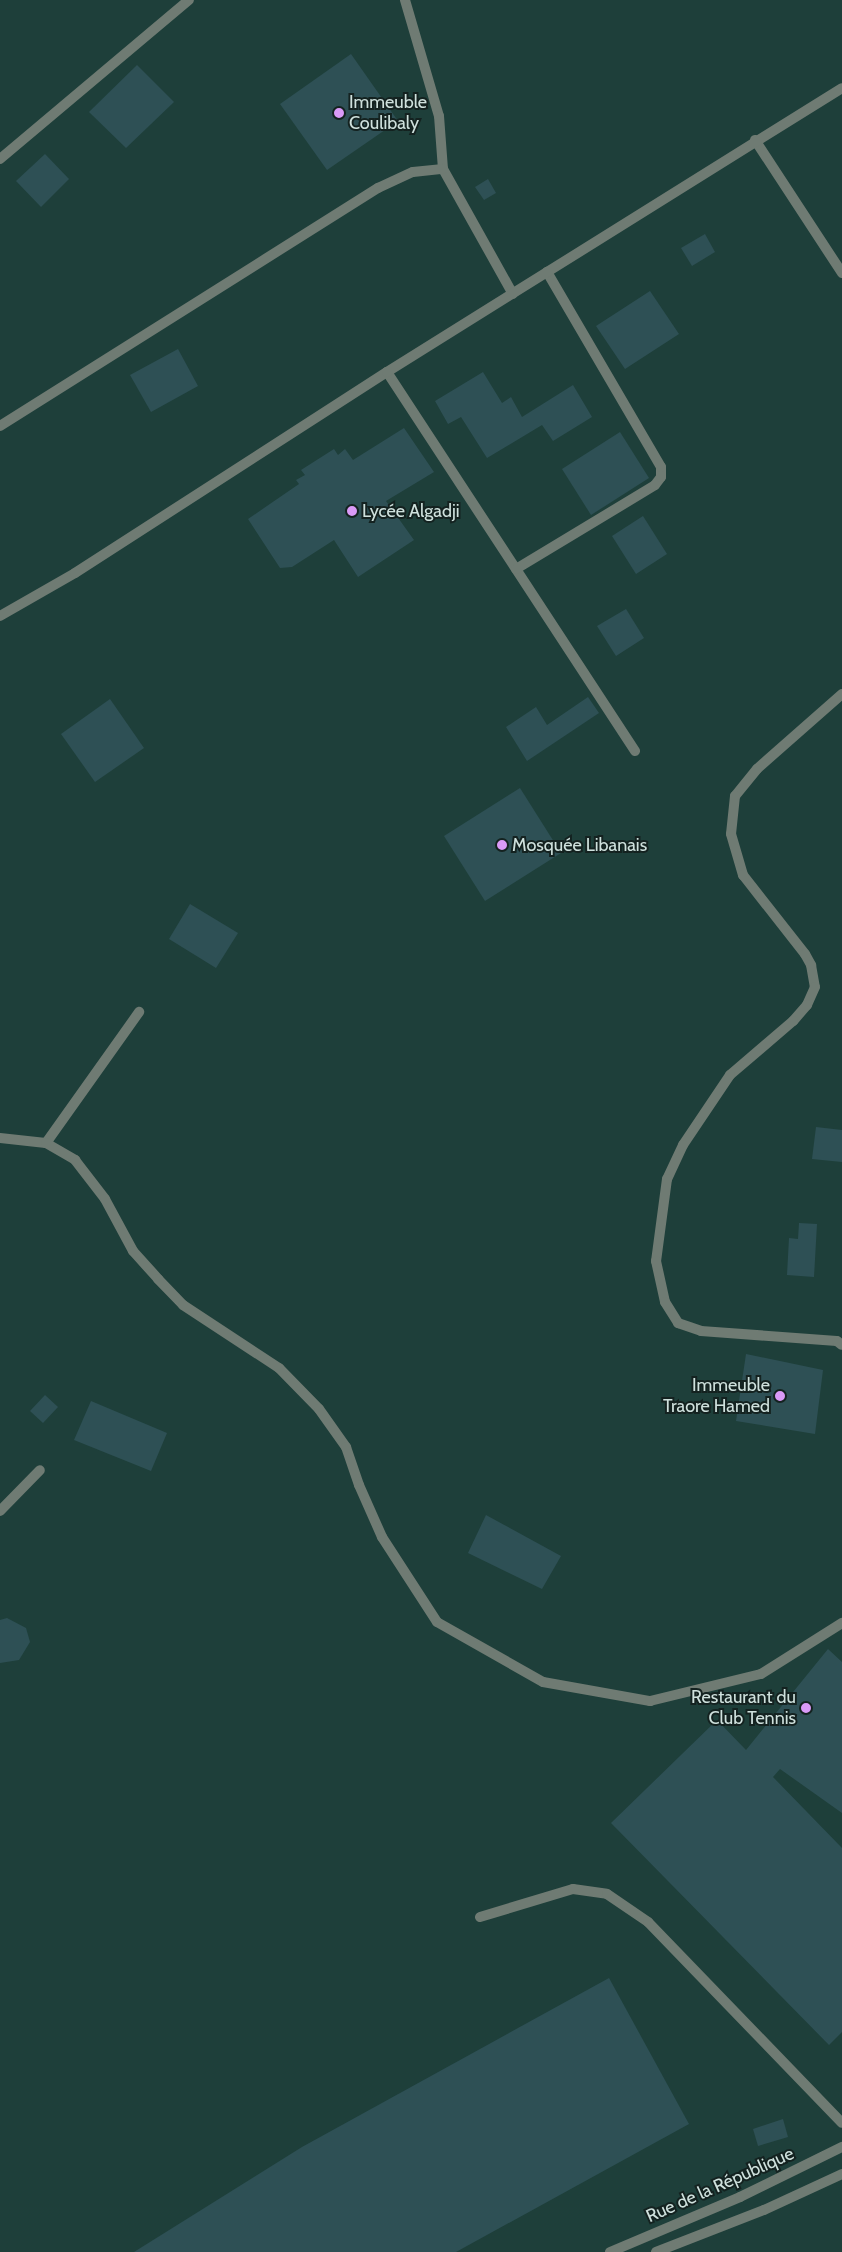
<!DOCTYPE html>
<meta charset="utf-8">
<style>
body{margin:0}
#map{position:relative;width:842px;height:2252px;overflow:hidden;background:#1e3f3a;font-family:Cabin,sans-serif}
div>[style]{position:absolute}
.building>*{inset:0;background:#2e5055}
.service>*{height:10px;margin:-5px;padding:0 5px;transform-origin:5px;border-radius:5px;background:#6f7b73}
.minor>*{height:10px;margin:-5px;padding:0 5px;transform-origin:5px;border-radius:5px;background:#6f7b73}
.tertiary>*{height:10px;margin:-5px;padding:0 5px;transform-origin:5px;border-radius:5px;background:#6f7b73}
.dots>*{width:14px;height:14px;translate:-50% -50%;box-sizing:border-box;border:2px solid #142220;border-radius:50%}
span{translate:-50% -50%;white-space:nowrap;text-align:center;line-height:1.15;-webkit-text-stroke:4px #142220;paint-order:stroke}
.poi-label{font-size:18px;color:#cfe1dd}
.left{translate:0 -50%;text-align:left}
.right{translate:-100% -50%;text-align:right}
.street-label{font-size:18px;color:#cfe1dd}
</style>
<div id="map">
<div class="building">
<div style="clip-path:polygon(351px 54px,398px 121px,327px 170px,280px 104px)"></div>
<div style="clip-path:polygon(137px 65px,174px 102px,126px 148px,89px 112px)"></div>
<div style="clip-path:polygon(45px 154px,69px 179px,41px 207px,16px 181px)"></div>
<div style="clip-path:polygon(488px 179px,496px 193px,484px 200px,475px 187px)"></div>
<div style="clip-path:polygon(705px 234px,715px 252px,692px 266px,681px 248px)"></div>
<div style="clip-path:polygon(650px 291px,679px 334px,625px 369px,596px 326px)"></div>
<div style="clip-path:polygon(178px 349px,198px 386px,151px 412px,130px 375px)"></div>
<div style="clip-path:polygon(483px 372px,502px 403px,511px 397px,522px 417px,573px 385px,592px 417px,553px 441px,542px 425px,487px 458px,461px 417px,448px 424px,435px 401px)"></div>
<div style="clip-path:polygon(404px 428px,434px 472px,386px 501px,414px 540px,358px 577px,334px 540px,292px 567px,280px 568px,248px 519px,299px 484px,296px 480px,305px 475px,301px 470px,334px 449px,338px 455px,345px 449px,353px 460px)"></div>
<div style="clip-path:polygon(620px 432px,649px 478px,591px 515px,562px 469px)"></div>
<div style="clip-path:polygon(643px 516px,667px 554px,636px 574px,612px 536px)"></div>
<div style="clip-path:polygon(626px 609px,644px 638px,616px 656px,597px 626px)"></div>
<div style="clip-path:polygon(588px 697px,599px 713px,527px 761px,506px 727px,536px 707px,547px 725px)"></div>
<div style="clip-path:polygon(110px 699px,144px 748px,95px 782px,61px 734px)"></div>
<div style="clip-path:polygon(520px 788px,561px 853px,485px 901px,444px 836px)"></div>
<div style="clip-path:polygon(190px 904px,238px 933px,216px 968px,169px 939px)"></div>
<div style="clip-path:polygon(816px 1127px,842px 1130px,842px 1162px,812px 1159px)"></div>
<div style="clip-path:polygon(799px 1223px,817px 1224px,814px 1277px,787px 1275px,789px 1238px,798px 1239px)"></div>
<div style="clip-path:polygon(746px 1354px,823px 1370px,815px 1434px,736px 1421px)"></div>
<div style="clip-path:polygon(45px 1395px,58px 1407px,43px 1423px,30px 1411px)"></div>
<div style="clip-path:polygon(91px 1401px,167px 1433px,151px 1471px,74px 1440px)"></div>
<div style="clip-path:polygon(486px 1515px,561px 1556px,542px 1589px,468px 1553px)"></div>
<div style="clip-path:polygon(7px 1618px,26px 1628px,30px 1642px,19px 1660px,0 1663px,0 1620px)"></div>
<div style="clip-path:polygon(828px 1649px,842px 1662px,842px 1813px,780px 1769px,773px 1777px,842px 1848px,842px 2032px,829px 2045px,611px 1823px,717px 1720px,746px 1750px)"></div>
<div style="clip-path:polygon(609px 1978px,689px 2124px,456px 2252px,134px 2252px,302px 2147px)"></div>
<div style="clip-path:polygon(783px 2119px,788px 2137px,758px 2146px,753px 2129px)"></div>
</div>
<div class="service">
<div style="left:46px;top:1143px;width:161px;rotate:-54.6deg"></div>
<div style="left:480px;top:1917px;width:97px;rotate:-16.8deg"></div>
<div style="left:573px;top:1889px;width:34px;rotate:8deg"></div>
<div style="left:607px;top:1894px;width:50px;rotate:34.3deg"></div>
<div style="left:648px;top:1922px;width:279px;rotate:46deg"></div>
</div>
<div class="minor">
<div style="left:405px;top:0;width:121px;rotate:73.7deg"></div>
<div style="left:439px;top:116px;width:53px;rotate:85.7deg"></div>
<div style="left:443px;top:169px;width:143px;rotate:60.8deg"></div>
<div style="left:755px;top:140px;width:159px;rotate:56.8deg"></div>
<div style="left:0;top:159px;width:247px;rotate:-40.1deg"></div>
<div style="left:387px;top:372px;width:453px;rotate:56.8deg"></div>
<div style="left:0;top:426px;width:447px;rotate:-32.2deg"></div>
<div style="left:378px;top:188px;width:38px;rotate:-25deg"></div>
<div style="left:413px;top:172px;width:30px;rotate:-6deg"></div>
<div style="left:516px;top:569px;width:162px;rotate:-31.1deg"></div>
<div style="left:655px;top:485px;width:10px;rotate:-53deg"></div>
<div style="left:661px;top:477px;width:10px;rotate:-90deg"></div>
<div style="left:661px;top:467px;width:226px;rotate:-120.3deg"></div>
<div style="left:842px;top:694px;width:113px;rotate:138.6deg"></div>
<div style="left:757px;top:769px;width:35px;rotate:129deg"></div>
<div style="left:735px;top:796px;width:38px;rotate:96deg"></div>
<div style="left:731px;top:834px;width:43px;rotate:73.7deg"></div>
<div style="left:743px;top:875px;width:100px;rotate:51.9deg"></div>
<div style="left:805px;top:954px;width:13px;rotate:61deg"></div>
<div style="left:811px;top:965px;width:22px;rotate:80deg"></div>
<div style="left:815px;top:987px;width:20px;rotate:114deg"></div>
<div style="left:807px;top:1005px;width:21px;rotate:131deg"></div>
<div style="left:793px;top:1021px;width:83px;rotate:139.4deg"></div>
<div style="left:730px;top:1075px;width:84px;rotate:123.9deg"></div>
<div style="left:683px;top:1145px;width:38px;rotate:115deg"></div>
<div style="left:667px;top:1179px;width:83px;rotate:97.6deg"></div>
<div style="left:656px;top:1261px;width:42px;rotate:77.6deg"></div>
<div style="left:665px;top:1302px;width:25px;rotate:58deg"></div>
<div style="left:678px;top:1323px;width:24px;rotate:19deg"></div>
<div style="left:701px;top:1331px;width:136px;rotate:4.2deg"></div>
<div style="left:837px;top:1341px;width:6px;rotate:39deg"></div>
<div style="left:0;top:1138px;width:46px;rotate:6.2deg"></div>
<div style="left:46px;top:1143px;width:34px;rotate:30deg"></div>
<div style="left:75px;top:1160px;width:49px;rotate:52.4deg"></div>
<div style="left:105px;top:1199px;width:59px;rotate:61.7deg"></div>
<div style="left:133px;top:1251px;width:38px;rotate:48deg"></div>
<div style="left:158px;top:1279px;width:36px;rotate:46deg"></div>
<div style="left:183px;top:1305px;width:115px;rotate:33.3deg"></div>
<div style="left:279px;top:1368px;width:57px;rotate:45.7deg"></div>
<div style="left:319px;top:1409px;width:47px;rotate:54.6deg"></div>
<div style="left:346px;top:1447px;width:40px;rotate:71.1deg"></div>
<div style="left:359px;top:1485px;width:57px;rotate:66.1deg"></div>
<div style="left:382px;top:1537px;width:101px;rotate:57.1deg"></div>
<div style="left:437px;top:1622px;width:122px;rotate:29.5deg"></div>
<div style="left:543px;top:1682px;width:109px;rotate:10.1deg"></div>
<div style="left:650px;top:1701px;width:114px;rotate:-13.7deg"></div>
<div style="left:761px;top:1674px;width:96px;rotate:-32.2deg"></div>
<div style="left:0;top:1511px;width:57px;rotate:-45.7deg"></div>
</div>
<div class="tertiary">
<div style="left:0;top:616px;width:86px;rotate:-29.8deg"></div>
<div style="left:75px;top:573px;width:371px;rotate:-32.8deg"></div>
<div style="left:387px;top:372px;width:536px;rotate:-31.97deg"></div>
<div style="left:610px;top:2252px;width:141px;rotate:-22.9deg"></div>
<div style="left:740px;top:2197px;width:114px;rotate:-26.1deg"></div>
<div style="left:656px;top:2252px;width:116px;rotate:-21.3deg"></div>
<div style="left:764px;top:2210px;width:86px;rotate:-24.8deg"></div>
</div>
<div class="dots">
<div style="left:339px;top:113px;background:#da9af7"></div>
<div style="left:352px;top:511px;background:#da9af7"></div>
<div style="left:502px;top:845px;background:#da9af7"></div>
<div style="left:780px;top:1396px;background:#da9af7"></div>
<div style="left:806px;top:1708px;background:#da9af7"></div>
</div>
<div class="poi-label">
<span class="left" style="left:349px;top:113px">Immeuble<br>Coulibaly</span>
<span class="left" style="left:362px;top:511px">Lycée Algadji</span>
<span class="left" style="left:512px;top:845px">Mosquée Libanais</span>
<span class="right" style="left:770px;top:1396px">Immeuble<br>Traore Hamed</span>
<span class="right" style="left:796px;top:1708px">Restaurant du<br>Club Tennis</span>
</div>
<div class="street-label">
<span style="left:720px;top:2185px;rotate:-24deg">Rue de la République</span>
</div>
</div>
